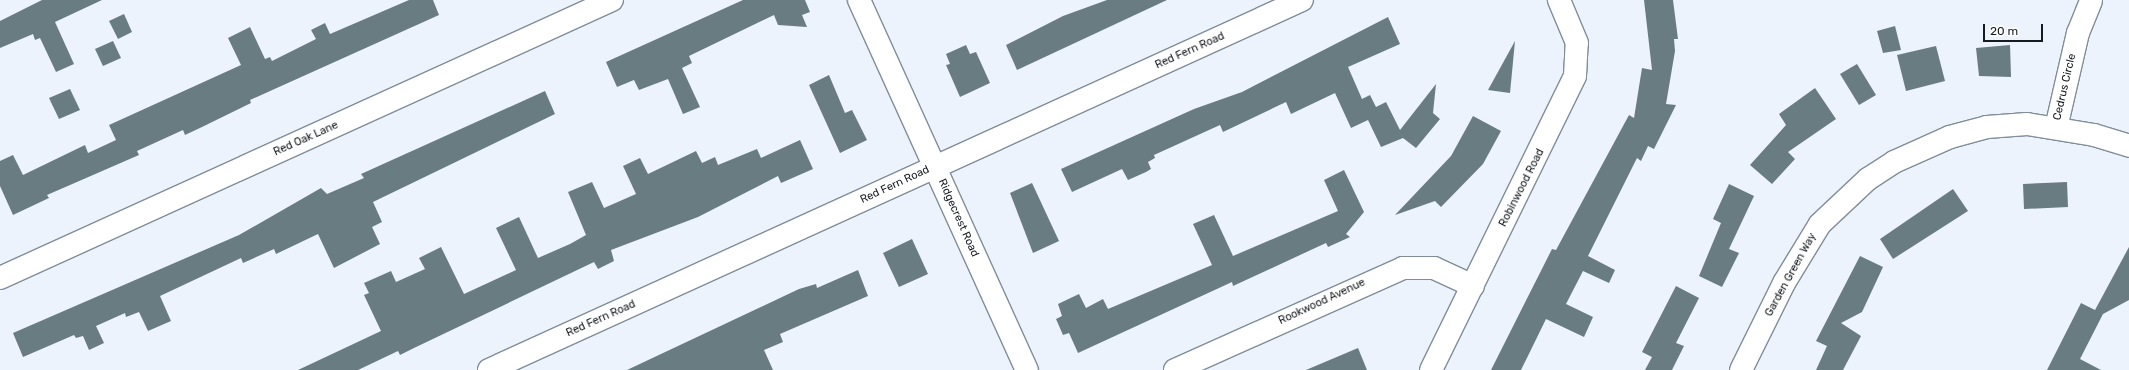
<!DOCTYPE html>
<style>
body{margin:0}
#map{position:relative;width:2129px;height:370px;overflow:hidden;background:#ecf3fc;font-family:Rubik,sans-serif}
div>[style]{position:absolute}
.building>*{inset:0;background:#697c82}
.roads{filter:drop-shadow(1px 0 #818d9a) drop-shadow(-1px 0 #818d9a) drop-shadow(0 1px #818d9a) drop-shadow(0 -1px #818d9a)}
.minor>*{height:22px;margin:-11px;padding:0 11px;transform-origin:11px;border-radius:11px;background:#fff}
span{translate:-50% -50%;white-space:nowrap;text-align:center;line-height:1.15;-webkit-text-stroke:4px #fff;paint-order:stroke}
.street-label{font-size:11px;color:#161b20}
.scale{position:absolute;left:1983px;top:24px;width:60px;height:18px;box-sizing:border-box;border:2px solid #161b20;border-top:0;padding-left:5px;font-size:12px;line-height:14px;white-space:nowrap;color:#161b20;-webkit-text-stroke:3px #fff;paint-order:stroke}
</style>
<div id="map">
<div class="building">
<div style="clip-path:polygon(42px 0,102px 0,55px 22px,74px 64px,56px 72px,40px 38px,35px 40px,33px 34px,0 48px,0 21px)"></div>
<div style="clip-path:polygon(409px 0,433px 0,439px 15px,250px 100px,251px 103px,202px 127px,185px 135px,183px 130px,137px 151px,139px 155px,47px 195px,49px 198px,13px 215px,0 186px,0 161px,13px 155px,23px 175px,85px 145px,88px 153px,116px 140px,109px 125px,241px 65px,228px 38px,250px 27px,265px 59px,270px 57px,272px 61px,316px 39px,311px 30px,325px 23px,330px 34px)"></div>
<div style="clip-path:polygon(743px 0,805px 0,810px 12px,802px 15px,807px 27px,778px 25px,774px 15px,689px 56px,692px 63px,682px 68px,700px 107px,683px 114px,668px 79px,639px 90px,634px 80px,617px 87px,606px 62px)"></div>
<div style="clip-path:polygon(1107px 0,1167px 0,1017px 70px,1006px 45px,1063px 16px)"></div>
<div style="clip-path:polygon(1644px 0,1673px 0,1678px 39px,1674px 39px,1675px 51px,1666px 104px,1676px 105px,1654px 149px,1648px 146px,1641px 161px,1637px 158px,1588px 256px,1615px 270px,1609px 283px,1583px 271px,1566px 304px,1593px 317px,1584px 337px,1546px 319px,1521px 370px,1491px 370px,1552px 249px,1556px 250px,1629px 115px,1634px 118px,1642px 68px,1652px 70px)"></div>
<div style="clip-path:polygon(124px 14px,132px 32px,118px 39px,109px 21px)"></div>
<div style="clip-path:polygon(1388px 17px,1400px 44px,1348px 67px,1362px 99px,1370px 95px,1376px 107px,1386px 102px,1400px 130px,1436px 84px,1433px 113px,1440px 119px,1416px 148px,1403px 138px,1381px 147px,1368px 120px,1351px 128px,1335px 93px,1291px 114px,1286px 102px,1223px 132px,1220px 125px,1154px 155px,1155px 158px,1148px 162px,1151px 169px,1146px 172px,1128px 180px,1122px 169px,1072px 192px,1061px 169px,1194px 109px,1242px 92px)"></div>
<div style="clip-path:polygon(1895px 26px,1901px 50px,1883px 53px,1877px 31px)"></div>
<div style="clip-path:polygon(113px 41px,121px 58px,103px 66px,95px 49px)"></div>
<div style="clip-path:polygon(1515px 41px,1510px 93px,1488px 90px)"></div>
<div style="clip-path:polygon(966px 45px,970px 54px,976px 52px,990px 83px,960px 97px,946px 65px,950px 64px,946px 54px)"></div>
<div style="clip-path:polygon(2010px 45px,2011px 77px,1979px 76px,1976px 48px)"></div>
<div style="clip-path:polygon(1936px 46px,1945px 81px,1906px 91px,1897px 55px)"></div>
<div style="clip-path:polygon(1857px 64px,1876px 95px,1859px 105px,1840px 74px)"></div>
<div style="clip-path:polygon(829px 75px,845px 113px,852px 110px,867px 140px,840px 153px,809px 85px)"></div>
<div style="clip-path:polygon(1815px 88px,1836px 119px,1788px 152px,1795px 159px,1772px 184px,1750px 165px,1786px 125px,1779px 114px)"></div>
<div style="clip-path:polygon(70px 89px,80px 110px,59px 119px,49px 98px)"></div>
<div style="clip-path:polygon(545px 91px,555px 114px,373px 202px,382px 222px,372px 227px,380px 244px,334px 268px,318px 234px,276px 254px,274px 249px,243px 263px,241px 258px,160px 296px,171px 321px,148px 331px,139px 312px,126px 317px,125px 313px,96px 326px,104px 343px,89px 350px,83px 336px,76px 338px,74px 335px,23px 357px,13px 333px,239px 235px,321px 188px,327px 194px,364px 178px,361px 174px)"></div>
<div style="clip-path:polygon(1473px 116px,1501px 131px,1483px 164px,1441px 207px,1435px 201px,1395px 215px,1451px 156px)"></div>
<div style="clip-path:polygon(800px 140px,813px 169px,781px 183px,778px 176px,698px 217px,611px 250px,614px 261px,598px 269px,594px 262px,414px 348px,400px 355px,398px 351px,358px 370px,298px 370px,381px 331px,364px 295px,369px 293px,364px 283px,391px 271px,396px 282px,425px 269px,419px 258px,441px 247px,464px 294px,516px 270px,496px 228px,519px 217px,538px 258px,570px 244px,586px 235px,568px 192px,592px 182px,604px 208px,636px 194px,623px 166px,640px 158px,648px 174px,696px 151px,702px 163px,715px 157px,718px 165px,757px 149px,761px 158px)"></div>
<div style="clip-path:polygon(1344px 170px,1364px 212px,1346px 234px,1350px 237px,1328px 247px,1326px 243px,1233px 286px,1232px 282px,1078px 353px,1069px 333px,1063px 335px,1056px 319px,1062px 316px,1058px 304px,1079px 294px,1086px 308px,1103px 299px,1108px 309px,1212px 265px,1193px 224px,1214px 215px,1233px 256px,1338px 211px,1324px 180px)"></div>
<div style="clip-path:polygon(2067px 182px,2068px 207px,2024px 209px,2023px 184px)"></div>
<div style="clip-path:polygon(1032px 183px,1059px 241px,1033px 253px,1010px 193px)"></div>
<div style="clip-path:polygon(1729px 184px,1754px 196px,1729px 249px,1739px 253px,1722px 287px,1699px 276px,1721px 223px,1713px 219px)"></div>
<div style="clip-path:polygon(1953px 189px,1968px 211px,1893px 259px,1880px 239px)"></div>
<div style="clip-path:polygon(912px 239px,928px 274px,899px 287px,883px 253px)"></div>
<div style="clip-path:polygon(2129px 247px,2129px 300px,2103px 314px,2080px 359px,2101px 370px,2047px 370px,2081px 303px,2095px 310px)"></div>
<div style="clip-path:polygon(1860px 256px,1883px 267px,1862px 312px,1841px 323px,1861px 336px,1843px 370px,1816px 370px,1827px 346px,1816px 341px)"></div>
<div style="clip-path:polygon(858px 270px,868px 296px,780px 334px,783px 342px,764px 350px,773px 370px,627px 370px,799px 289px,816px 284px,817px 288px)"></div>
<div style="clip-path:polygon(1676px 286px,1699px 298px,1676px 343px,1684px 346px,1672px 370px,1645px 370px,1652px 357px,1642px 352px)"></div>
<div style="clip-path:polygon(1358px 348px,1367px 370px,1306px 370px)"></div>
</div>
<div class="roads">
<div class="minor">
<div style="left:859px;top:0;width:406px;rotate:65.6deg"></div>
<div style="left:2056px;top:128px;width:98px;rotate:-77deg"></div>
<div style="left:2078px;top:33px;width:35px;rotate:-68deg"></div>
<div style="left:0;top:278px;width:672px;rotate:-24.43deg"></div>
<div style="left:489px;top:370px;width:893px;rotate:-24.47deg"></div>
<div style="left:1175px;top:370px;width:250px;rotate:-24.1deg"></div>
<div style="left:1403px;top:268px;width:31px"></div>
<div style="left:1434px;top:268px;width:43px;rotate:24.8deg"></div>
<div style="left:1431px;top:370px;width:327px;rotate:-63.9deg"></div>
<div style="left:1575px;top:76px;width:33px;rotate:-87deg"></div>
<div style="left:1577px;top:43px;width:47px;rotate:-112.7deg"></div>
<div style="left:1741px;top:370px;width:97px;rotate:-63.7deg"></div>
<div style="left:1784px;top:283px;width:69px;rotate:-58.6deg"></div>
<div style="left:1820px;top:224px;width:66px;rotate:-43.2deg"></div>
<div style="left:1868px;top:179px;width:31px;rotate:-33deg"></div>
<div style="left:1894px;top:162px;width:61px;rotate:-24.1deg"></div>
<div style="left:1950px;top:137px;width:38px;rotate:-15deg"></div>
<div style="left:1987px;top:127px;width:40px;rotate:-4.3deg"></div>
<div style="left:2027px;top:124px;width:68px;rotate:9.3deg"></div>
<div style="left:2094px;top:135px;width:37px;rotate:17deg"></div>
</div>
</div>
<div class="street-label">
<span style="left:1190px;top:51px;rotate:-24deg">Red Fern Road</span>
<span style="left:2065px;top:87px;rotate:-77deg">Cedrus Circle</span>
<span style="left:306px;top:139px;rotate:-24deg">Red Oak Lane</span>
<span style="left:895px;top:185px;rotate:-25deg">Red Fern Road</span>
<span style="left:1522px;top:188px;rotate:-63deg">Robinwood Road</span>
<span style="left:958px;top:218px;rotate:66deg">Ridgecrest Road</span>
<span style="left:1791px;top:275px;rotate:-61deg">Garden Green Way</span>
<span style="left:1322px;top:302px;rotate:-25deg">Rookwood Avenue</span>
<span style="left:601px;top:319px;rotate:-24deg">Red Fern Road</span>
</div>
<div class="scale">20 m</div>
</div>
